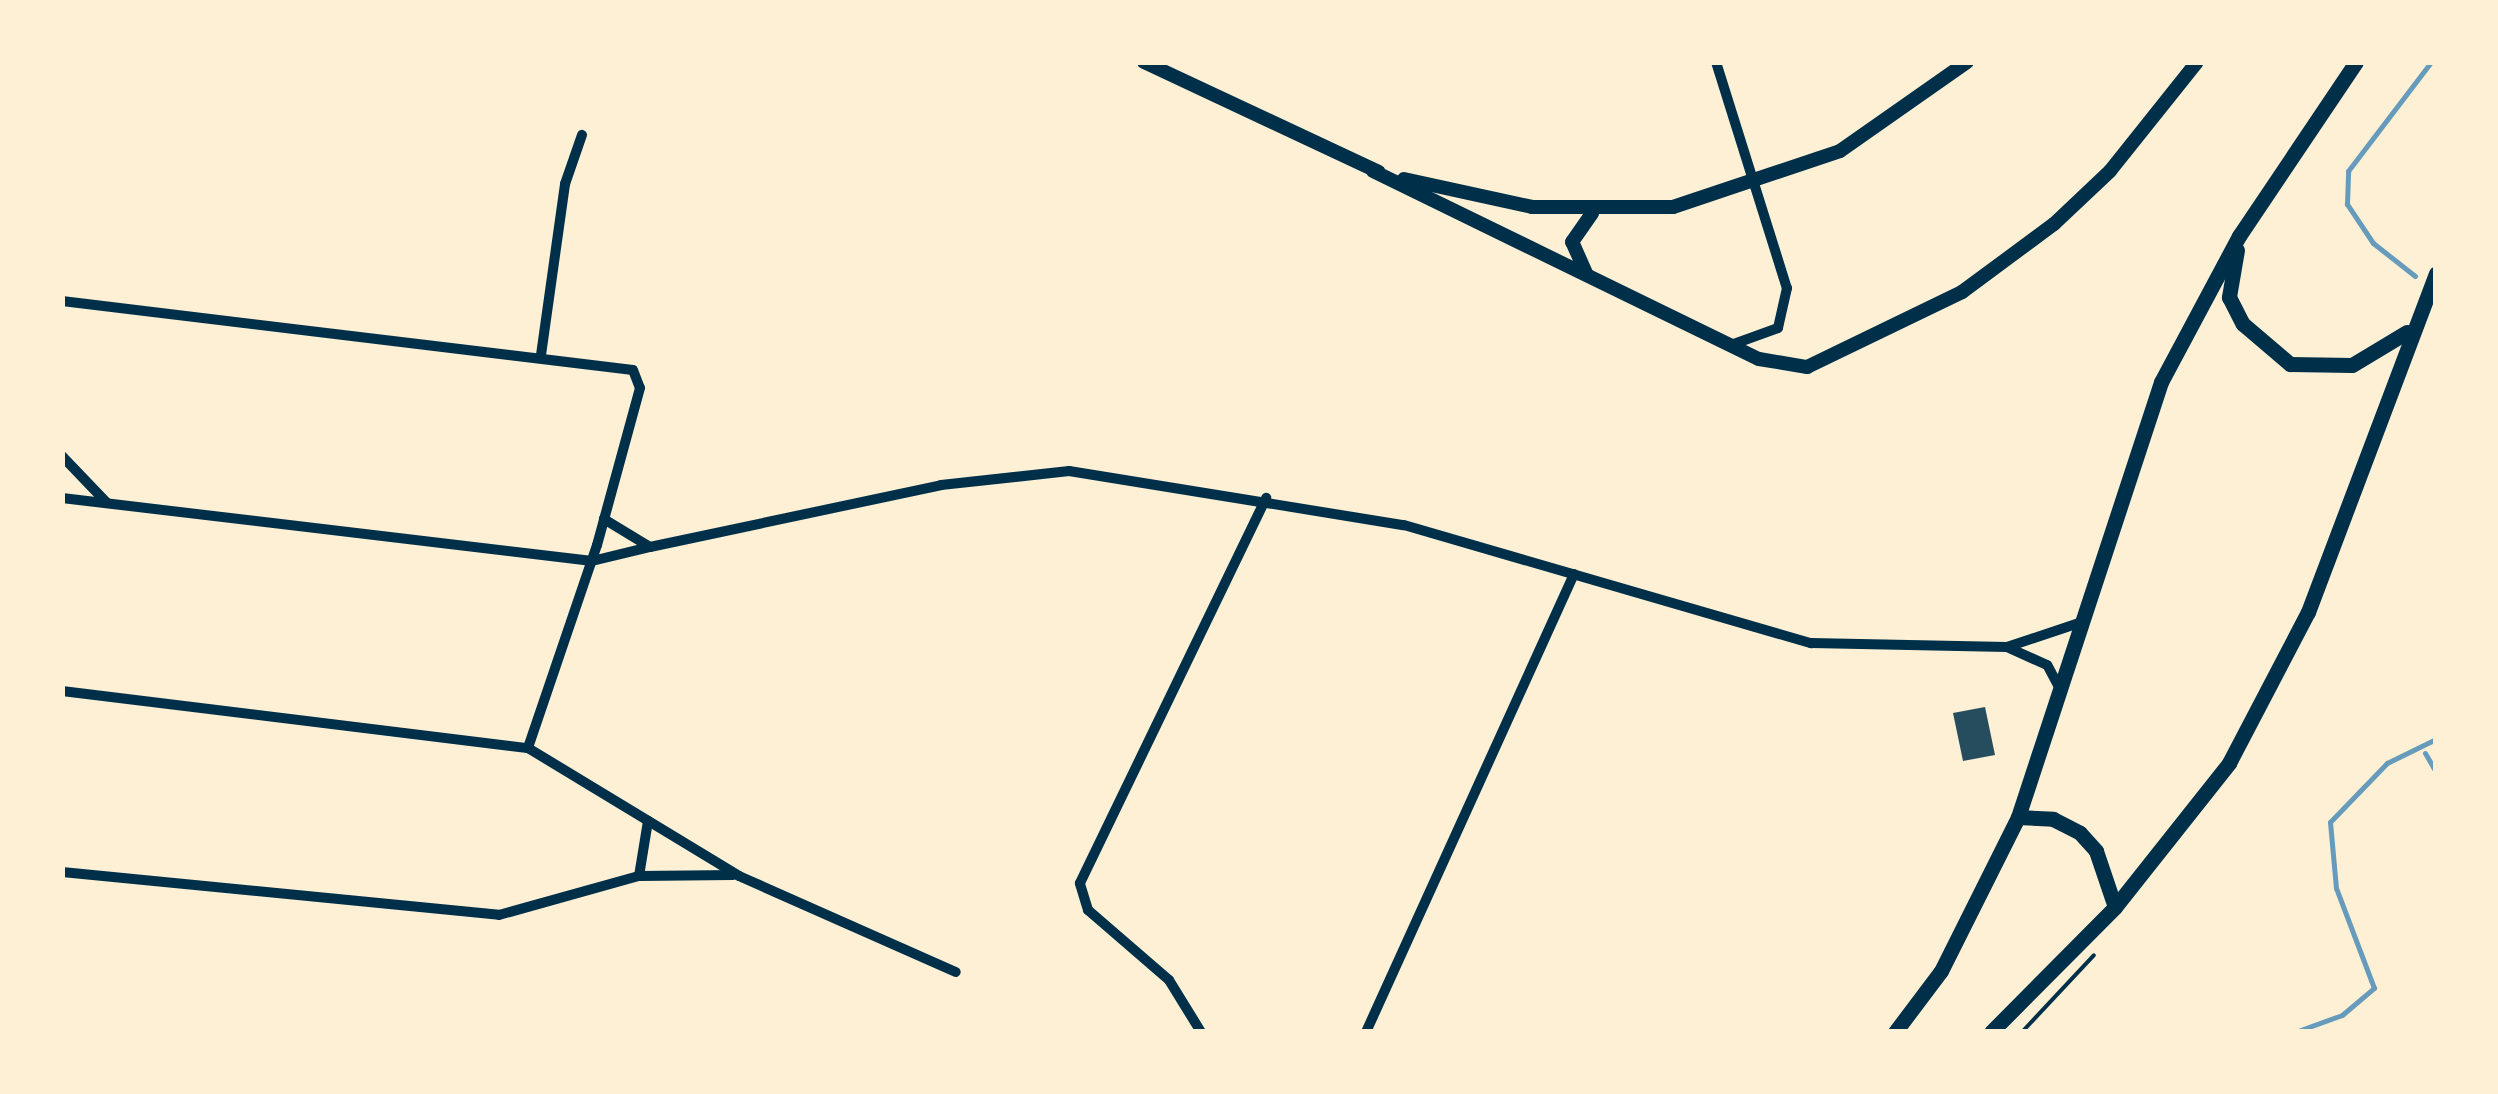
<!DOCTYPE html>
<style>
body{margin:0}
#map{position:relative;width:2498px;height:1094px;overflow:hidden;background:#fdf0d5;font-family:"PT Sans Narrow",sans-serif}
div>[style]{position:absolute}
.stream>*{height:5px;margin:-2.5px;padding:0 2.5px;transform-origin:2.5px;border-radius:2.5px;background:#669bbc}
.building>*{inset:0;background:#264d5e}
.path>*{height:4px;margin:-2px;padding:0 2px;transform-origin:2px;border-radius:2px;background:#003049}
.minor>*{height:10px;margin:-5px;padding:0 5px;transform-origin:5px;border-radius:5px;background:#003049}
.tertiary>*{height:14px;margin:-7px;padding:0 7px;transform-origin:7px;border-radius:7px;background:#003049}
.secondary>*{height:15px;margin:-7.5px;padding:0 7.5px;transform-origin:7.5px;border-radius:7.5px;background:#003049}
span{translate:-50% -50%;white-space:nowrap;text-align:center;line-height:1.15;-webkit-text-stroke:10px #fdf0d5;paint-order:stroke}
.frame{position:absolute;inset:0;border:65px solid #fdf0d5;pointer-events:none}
</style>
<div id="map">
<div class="stream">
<div style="left:2415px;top:276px;width:53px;rotate:-141.8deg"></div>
<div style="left:2373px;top:243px;width:47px;rotate:-123.7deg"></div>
<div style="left:2347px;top:204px;width:33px;rotate:-88deg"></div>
<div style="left:2348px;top:171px;width:137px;rotate:-52.7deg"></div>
<div style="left:2425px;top:753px;width:22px;rotate:60deg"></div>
<div style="left:2295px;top:1032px;width:50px;rotate:-19.9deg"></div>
<div style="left:2342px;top:1015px;width:42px;rotate:-40.2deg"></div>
<div style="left:2374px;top:988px;width:107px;rotate:-110.8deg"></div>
<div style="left:2336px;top:888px;width:66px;rotate:-95.2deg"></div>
<div style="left:2330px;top:822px;width:82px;rotate:-46deg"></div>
<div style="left:2387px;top:763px;width:55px;rotate:-26.1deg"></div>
</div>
<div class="building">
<div style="clip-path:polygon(1985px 707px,1995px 755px,1963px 761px,1953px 713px)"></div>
</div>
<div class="path">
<div style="left:2022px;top:1032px;width:105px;rotate:-46.9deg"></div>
</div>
<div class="minor">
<div style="left:1716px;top:62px;width:237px;rotate:72.6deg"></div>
<div style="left:1787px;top:288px;width:41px;rotate:102.7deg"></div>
<div style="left:1778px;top:328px;width:50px;rotate:160.1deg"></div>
<div style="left:62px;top:301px;width:575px;rotate:6.89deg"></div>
<div style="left:633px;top:370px;width:19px;rotate:69deg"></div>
<div style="left:640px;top:388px;width:163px;rotate:105.3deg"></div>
<div style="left:597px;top:545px;width:214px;rotate:108.8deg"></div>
<div style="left:541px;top:355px;width:173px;rotate:-82deg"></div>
<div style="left:565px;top:184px;width:52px;rotate:-70.9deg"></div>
<div style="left:62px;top:456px;width:65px;rotate:46.2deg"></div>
<div style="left:62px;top:498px;width:534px;rotate:6.78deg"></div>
<div style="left:592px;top:561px;width:60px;rotate:-13.6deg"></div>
<div style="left:650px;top:547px;width:54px;rotate:-148.7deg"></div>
<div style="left:650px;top:547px;width:298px;rotate:-12deg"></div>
<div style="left:941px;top:485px;width:129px;rotate:-6.2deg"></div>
<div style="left:1069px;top:471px;width:339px;rotate:9.2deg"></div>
<div style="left:1404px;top:525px;width:424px;rotate:16.2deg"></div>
<div style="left:1811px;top:643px;width:196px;rotate:1.2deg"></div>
<div style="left:2060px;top:689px;width:27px;rotate:-118deg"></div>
<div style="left:2047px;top:665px;width:44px;rotate:-155.8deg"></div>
<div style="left:2007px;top:647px;width:79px;rotate:-18.4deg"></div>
<div style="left:62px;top:691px;width:469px;rotate:7deg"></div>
<div style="left:528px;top:748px;width:247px;rotate:31.2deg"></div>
<div style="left:739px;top:876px;width:237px;rotate:23.9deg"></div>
<div style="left:62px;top:872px;width:439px;rotate:5.6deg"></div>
<div style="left:499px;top:915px;width:145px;rotate:-15.6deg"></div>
<div style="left:639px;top:876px;width:94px;rotate:-0.6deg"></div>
<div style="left:639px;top:876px;width:56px;rotate:-80.7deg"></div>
<div style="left:1201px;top:1032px;width:61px;rotate:-121.6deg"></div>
<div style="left:1169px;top:980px;width:107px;rotate:-139.2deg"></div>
<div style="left:1088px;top:910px;width:28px;rotate:-107deg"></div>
<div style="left:1080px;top:883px;width:428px;rotate:-64.2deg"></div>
<div style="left:1366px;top:1032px;width:503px;rotate:-65.57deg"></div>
</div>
<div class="tertiary">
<div style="left:1144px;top:62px;width:259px;rotate:25.1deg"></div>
<div style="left:1373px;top:171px;width:429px;rotate:26deg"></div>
<div style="left:1759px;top:359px;width:49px;rotate:9.5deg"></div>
<div style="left:1807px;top:367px;width:172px;rotate:-25.8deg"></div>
<div style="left:1962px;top:292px;width:114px;rotate:-36.5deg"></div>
<div style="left:2054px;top:224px;width:77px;rotate:-43.4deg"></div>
<div style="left:2110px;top:171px;width:139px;rotate:-51.4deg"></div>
<div style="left:1404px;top:179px;width:131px;rotate:12.3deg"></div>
<div style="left:1532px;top:207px;width:141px"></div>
<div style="left:1673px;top:207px;width:176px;rotate:-18.5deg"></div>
<div style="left:1840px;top:151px;width:155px;rotate:-35deg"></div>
<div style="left:1586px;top:273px;width:34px;rotate:-114deg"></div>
<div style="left:1572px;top:242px;width:35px;rotate:-55deg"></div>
</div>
<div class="secondary">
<div style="left:2237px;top:250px;width:48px;rotate:99.7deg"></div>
<div style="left:2229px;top:297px;width:30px;rotate:63deg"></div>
<div style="left:2243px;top:324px;width:62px;rotate:40.4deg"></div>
<div style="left:2290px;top:364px;width:62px;rotate:0.9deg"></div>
<div style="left:2352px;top:365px;width:64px;rotate:-31deg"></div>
<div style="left:2018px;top:817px;width:35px;rotate:3deg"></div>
<div style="left:2053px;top:819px;width:30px;rotate:27deg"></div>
<div style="left:2080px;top:833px;width:24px;rotate:48deg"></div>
<div style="left:2096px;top:851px;width:59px;rotate:71.3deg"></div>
<div style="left:1895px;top:1032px;width:76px;rotate:-53deg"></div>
<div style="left:1941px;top:971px;width:172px;rotate:-63.4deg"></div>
<div style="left:2018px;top:817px;width:458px;rotate:-71.8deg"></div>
<div style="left:2161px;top:382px;width:166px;rotate:-61.9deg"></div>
<div style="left:2239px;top:236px;width:210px;rotate:-56.1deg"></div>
<div style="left:1991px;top:1032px;width:176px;rotate:-45.2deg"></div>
<div style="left:2115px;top:907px;width:184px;rotate:-51.6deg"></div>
<div style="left:2229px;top:763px;width:170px;rotate:-62.4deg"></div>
<div style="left:2308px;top:612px;width:362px;rotate:-69.3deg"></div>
</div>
<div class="frame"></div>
</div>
